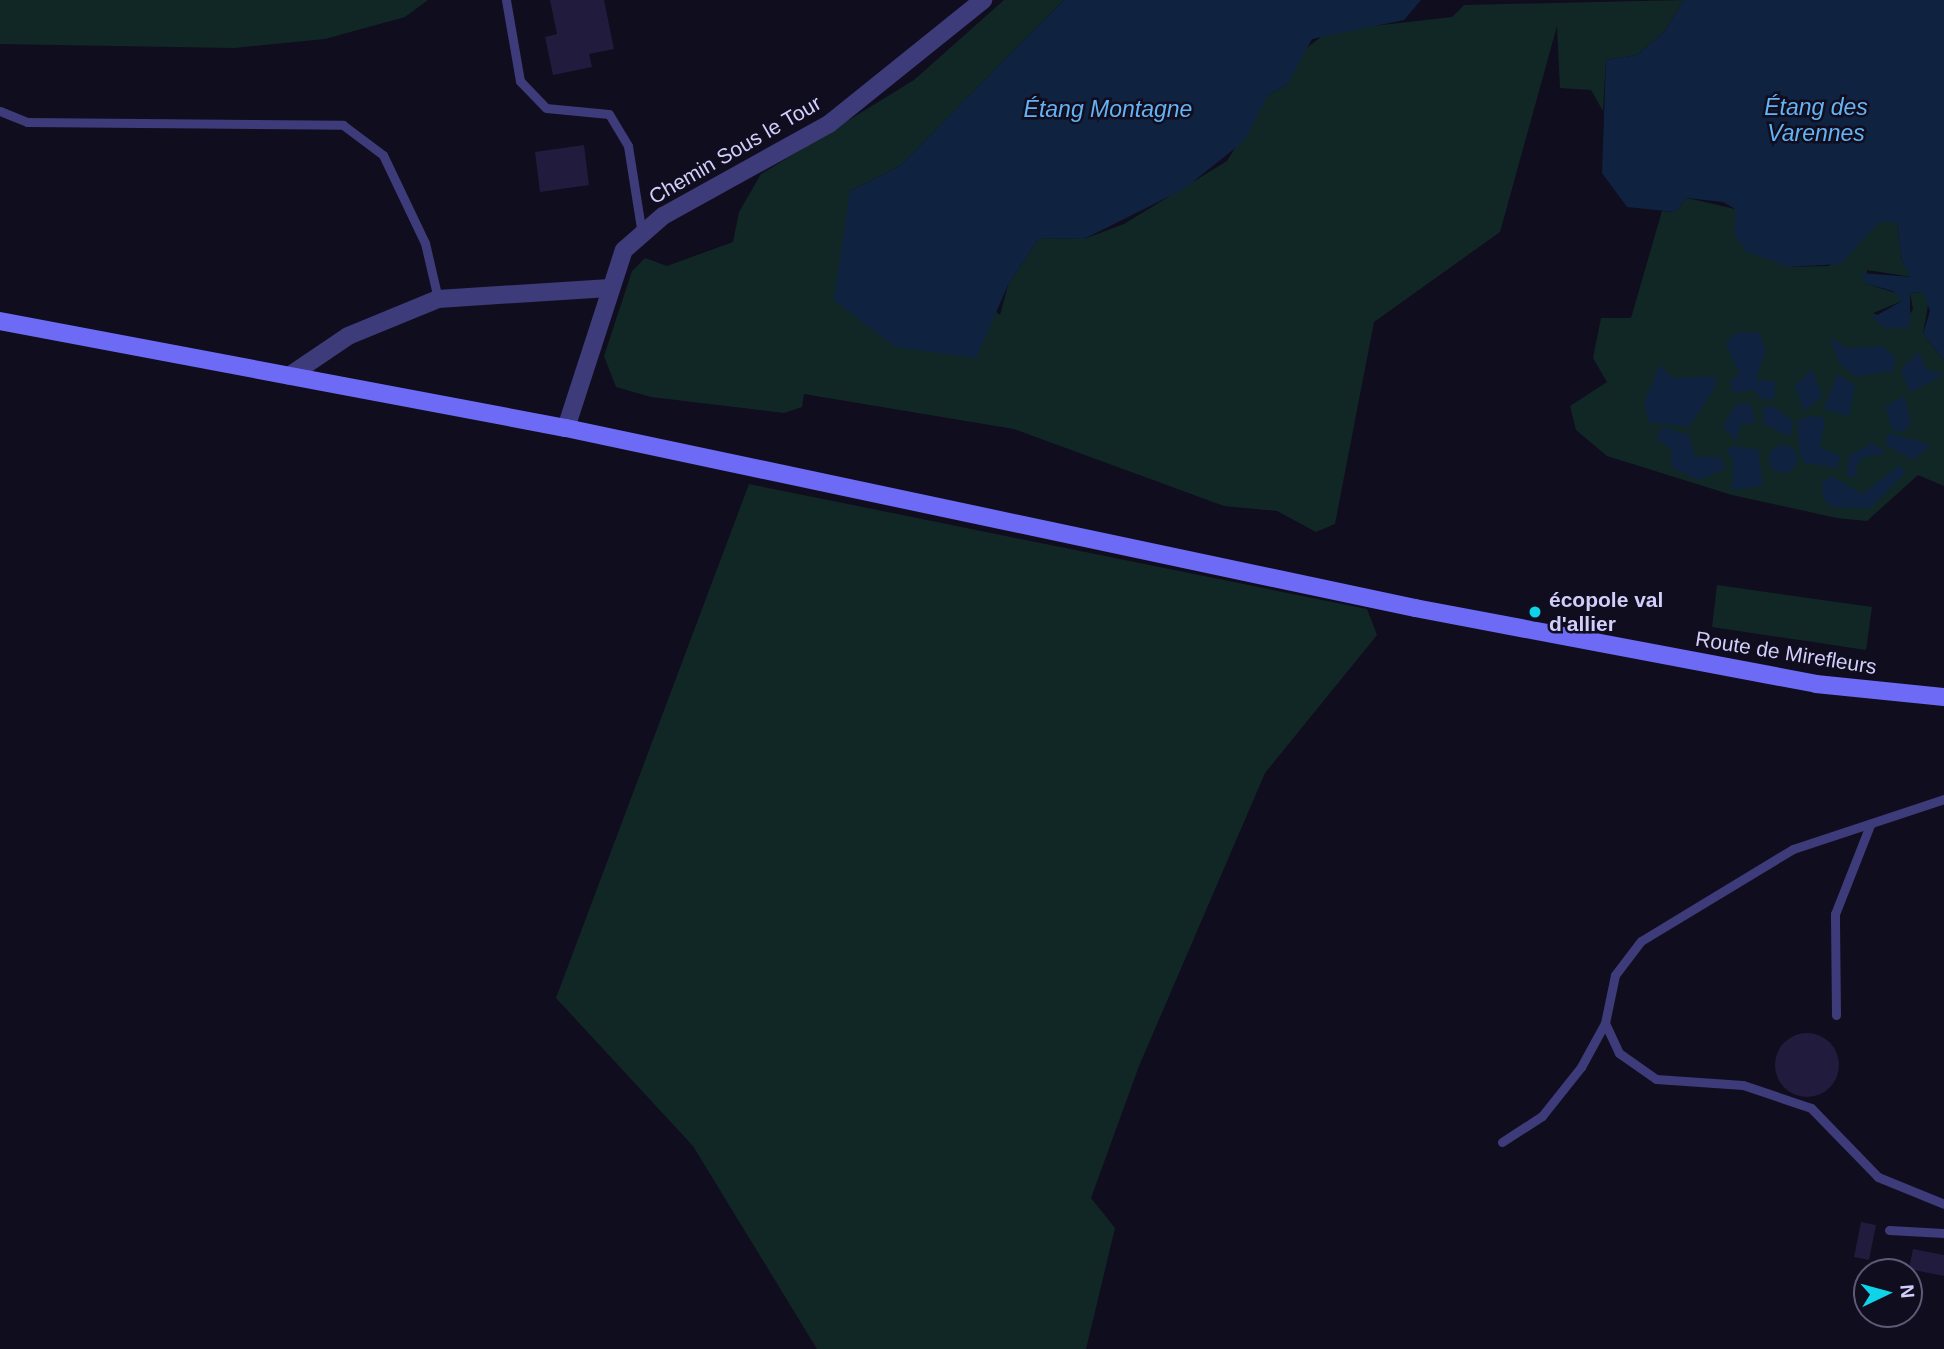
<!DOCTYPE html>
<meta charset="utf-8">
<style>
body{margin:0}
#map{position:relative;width:1944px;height:1349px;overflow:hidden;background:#100d1e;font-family:Arial,sans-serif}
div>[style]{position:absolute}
.green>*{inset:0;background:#112726}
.water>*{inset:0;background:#0f2341}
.round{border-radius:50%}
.building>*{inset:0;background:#211b3e}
.lane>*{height:9px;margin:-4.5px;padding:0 4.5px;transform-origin:4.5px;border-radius:4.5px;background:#3d3b7a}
.street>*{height:18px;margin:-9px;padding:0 9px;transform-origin:9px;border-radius:9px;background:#3d3b7a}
.secondary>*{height:18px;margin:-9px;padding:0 9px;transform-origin:9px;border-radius:9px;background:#6d6bf5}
.dots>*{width:19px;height:19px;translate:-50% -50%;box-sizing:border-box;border:4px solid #100d1e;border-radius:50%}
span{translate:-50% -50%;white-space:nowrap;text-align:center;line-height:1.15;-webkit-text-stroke:5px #100d1e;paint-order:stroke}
.street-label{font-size:21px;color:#d2cefc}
.poi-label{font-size:21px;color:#d2cefc;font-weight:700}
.left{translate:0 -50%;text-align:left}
.water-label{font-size:23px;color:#63b3f5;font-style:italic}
.north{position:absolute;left:1853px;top:1258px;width:70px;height:70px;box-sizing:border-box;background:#100d1e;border:2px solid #5e5a77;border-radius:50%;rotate:85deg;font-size:19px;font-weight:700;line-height:28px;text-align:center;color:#d2cefc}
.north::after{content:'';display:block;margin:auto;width:24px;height:32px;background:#0fd3e6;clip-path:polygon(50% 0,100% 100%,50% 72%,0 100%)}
</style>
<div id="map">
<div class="green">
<div style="clip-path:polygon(0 0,428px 0,405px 17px,325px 39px,234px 48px,0 44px)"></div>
<div style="clip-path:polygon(1004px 0,1064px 0,900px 166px,850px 191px,1000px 315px,1008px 285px,1039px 238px,1084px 239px,1124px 224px,1227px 161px,1268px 95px,1287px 85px,1300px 53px,1329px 31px,1452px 17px,1464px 5px,1684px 0,1665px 31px,1637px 55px,1606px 60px,1603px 111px,1591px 90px,1560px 88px,1557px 26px,1500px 232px,1374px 322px,1335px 524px,1316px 532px,1277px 511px,1224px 506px,1014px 429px,804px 394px,802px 407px,784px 413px,651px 397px,616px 387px,604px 356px,632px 271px,645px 258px,667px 266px,733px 242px,739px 212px,761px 174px,914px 80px)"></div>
<div style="clip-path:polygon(1687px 198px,1735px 209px,1735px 235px,1788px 267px,1829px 266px,1879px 222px,1897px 222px,1902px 261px,1912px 277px,1867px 270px,1867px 284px,1899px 294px,1902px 301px,1873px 313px,1902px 326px,1913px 309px,1910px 293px,1923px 292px,1929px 299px,1923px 334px,1944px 360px,1944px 486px,1918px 475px,1867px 521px,1837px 518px,1732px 495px,1607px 456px,1576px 430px,1570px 406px,1607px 382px,1593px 358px,1601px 318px,1631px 318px,1662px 211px,1675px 212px)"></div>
<div style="clip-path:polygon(749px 484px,1367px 609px,1377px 635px,1265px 773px,1139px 1066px,1091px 1198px,1115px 1228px,1086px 1349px,817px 1349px,693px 1146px,556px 998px)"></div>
<div style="clip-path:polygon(1717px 585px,1872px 607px,1866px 650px,1712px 627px)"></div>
</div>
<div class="water">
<div style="clip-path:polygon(1064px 0,1421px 0,1404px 20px,1312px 39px,1287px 85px,1268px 95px,1244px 141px,1184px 189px,1084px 239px,1039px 238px,1008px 285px,976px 358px,895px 347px,834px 300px,850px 191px,900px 166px)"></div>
<div style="clip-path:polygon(1684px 0,1944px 0,1944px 360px,1923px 334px,1930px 311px,1923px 292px,1910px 293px,1910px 327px,1886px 329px,1872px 318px,1902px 301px,1893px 291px,1867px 284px,1861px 273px,1911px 277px,1902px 261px,1897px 222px,1879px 222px,1841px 264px,1788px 267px,1746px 251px,1735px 235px,1735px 209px,1723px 202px,1687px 198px,1675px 212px,1627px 207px,1602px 173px,1606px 60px,1637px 55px,1665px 31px)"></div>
<div style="clip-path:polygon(1738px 332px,1760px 333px,1766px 352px,1755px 379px,1775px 382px,1774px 399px,1760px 399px,1755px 390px,1733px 393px,1730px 381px,1739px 374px,1726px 343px)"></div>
<div style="clip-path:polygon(1830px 338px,1847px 348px,1883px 346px,1895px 357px,1894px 371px,1855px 376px,1840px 364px)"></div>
<div style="clip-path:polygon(1918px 352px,1927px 370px,1944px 374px,1910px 393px,1901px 370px)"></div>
<div style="clip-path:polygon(1660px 365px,1672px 378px,1715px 376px,1715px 387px,1689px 427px,1649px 422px,1644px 404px)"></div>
<div style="clip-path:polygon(1812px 369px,1822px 397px,1804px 411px,1795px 386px)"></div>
<div style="clip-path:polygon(1838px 374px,1855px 385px,1849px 416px,1824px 409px)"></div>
<div style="clip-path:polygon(1904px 396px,1911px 422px,1904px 432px,1893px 430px,1885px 407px)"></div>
<div style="clip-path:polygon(1750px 403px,1755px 417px,1752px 424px,1741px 424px,1736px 441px,1723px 426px,1736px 404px)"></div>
<div style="clip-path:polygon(1773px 406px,1793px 421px,1790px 437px,1764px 424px,1762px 408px)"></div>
<div style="clip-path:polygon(1810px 416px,1825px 418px,1820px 447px,1840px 456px,1837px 468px,1805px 463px,1800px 455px,1797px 422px)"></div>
<div style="clip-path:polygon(1663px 427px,1689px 435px,1695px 457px,1721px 457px,1725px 469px,1698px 480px,1672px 467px,1671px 449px,1656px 437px)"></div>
<div style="clip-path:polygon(1888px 433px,1920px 441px,1930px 447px,1912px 460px,1886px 445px)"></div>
<div style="clip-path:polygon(1872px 443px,1886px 453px,1861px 458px,1855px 471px,1860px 476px,1847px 477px,1849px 456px)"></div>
<div class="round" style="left:1769px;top:445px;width:28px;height:28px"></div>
<div style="clip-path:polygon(1735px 446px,1758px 450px,1763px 485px,1732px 490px,1733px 460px,1726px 449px)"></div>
<div style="clip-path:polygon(1900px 465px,1905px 473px,1870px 508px,1831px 507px,1823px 498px,1822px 483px,1831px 476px,1862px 494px)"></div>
</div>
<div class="building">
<div style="clip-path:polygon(550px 0,604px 0,614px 49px,589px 54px,592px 67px,553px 75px,545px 37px,557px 34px)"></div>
<div style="clip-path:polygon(584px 145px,589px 185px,540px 192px,535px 152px)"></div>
<div class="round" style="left:1775px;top:1033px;width:64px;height:64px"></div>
<div style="clip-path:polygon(1861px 1222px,1876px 1225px,1869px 1260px,1854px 1257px)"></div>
<div style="clip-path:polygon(1913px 1249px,1944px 1255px,1944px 1276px,1909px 1269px)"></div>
</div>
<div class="lane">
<div style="left:506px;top:0;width:82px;rotate:80.2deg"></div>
<div style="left:520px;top:81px;width:37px;rotate:46deg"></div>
<div style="left:546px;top:108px;width:63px;rotate:5.4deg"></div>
<div style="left:609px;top:114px;width:37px;rotate:59deg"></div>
<div style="left:628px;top:146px;width:89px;rotate:81deg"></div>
<div style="left:0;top:111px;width:29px;rotate:22deg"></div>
<div style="left:27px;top:122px;width:316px;rotate:0.5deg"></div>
<div style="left:343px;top:125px;width:50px;rotate:36.9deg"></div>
<div style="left:383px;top:155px;width:98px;rotate:64.5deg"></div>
<div style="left:425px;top:243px;width:57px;rotate:76.9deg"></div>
<div style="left:1836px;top:1015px;width:101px;rotate:-90.6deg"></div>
<div style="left:1835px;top:914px;width:96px;rotate:-68.5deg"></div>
<div style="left:1605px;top:1023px;width:33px;rotate:65deg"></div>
<div style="left:1619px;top:1053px;width:45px;rotate:35.1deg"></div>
<div style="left:1656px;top:1079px;width:87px;rotate:3.9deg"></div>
<div style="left:1743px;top:1085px;width:72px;rotate:18.7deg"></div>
<div style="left:1811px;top:1108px;width:96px;rotate:45.8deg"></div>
<div style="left:1878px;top:1177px;width:71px;rotate:22.2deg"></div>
<div style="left:1502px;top:1142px;width:48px;rotate:-33deg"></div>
<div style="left:1542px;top:1116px;width:63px;rotate:-51.5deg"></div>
<div style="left:1581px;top:1067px;width:50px;rotate:-61.4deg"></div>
<div style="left:1605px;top:1023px;width:49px;rotate:-78.2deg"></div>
<div style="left:1615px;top:975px;width:43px;rotate:-52.6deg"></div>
<div style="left:1641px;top:941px;width:178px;rotate:-31.2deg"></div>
<div style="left:1793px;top:849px;width:159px;rotate:-18.3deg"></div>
<div style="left:1889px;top:1230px;width:55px;rotate:3.1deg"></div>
</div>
<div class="street">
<div style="left:289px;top:376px;width:71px;rotate:-34.1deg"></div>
<div style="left:348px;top:336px;width:97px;rotate:-22.3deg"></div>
<div style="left:438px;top:299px;width:172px;rotate:-3.7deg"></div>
<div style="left:566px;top:428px;width:187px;rotate:-72deg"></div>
<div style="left:624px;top:250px;width:52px;rotate:-41.1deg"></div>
<div style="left:663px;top:216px;width:190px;rotate:-29deg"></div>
<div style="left:829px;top:124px;width:198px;rotate:-38.8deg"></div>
</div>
<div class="secondary">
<div style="left:0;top:321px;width:576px;rotate:10.71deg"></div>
<div style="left:566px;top:428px;width:868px;rotate:11.97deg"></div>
<div style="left:1415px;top:608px;width:408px;rotate:10.7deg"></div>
<div style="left:1816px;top:684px;width:129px;rotate:5.8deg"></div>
</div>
<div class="dots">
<div style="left:1535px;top:612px;background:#0fd3e6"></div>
</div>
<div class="street-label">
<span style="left:735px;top:150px;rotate:-30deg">Chemin Sous le Tour</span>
<span style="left:1786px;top:653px;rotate:9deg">Route de Mirefleurs</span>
</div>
<div class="poi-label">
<span class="left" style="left:1549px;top:612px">écopole val<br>d'allier</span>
</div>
<div class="water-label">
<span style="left:1816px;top:120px">Étang des<br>Varennes</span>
<span style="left:1108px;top:109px">Étang Montagne</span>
</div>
<div class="north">N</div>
</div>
